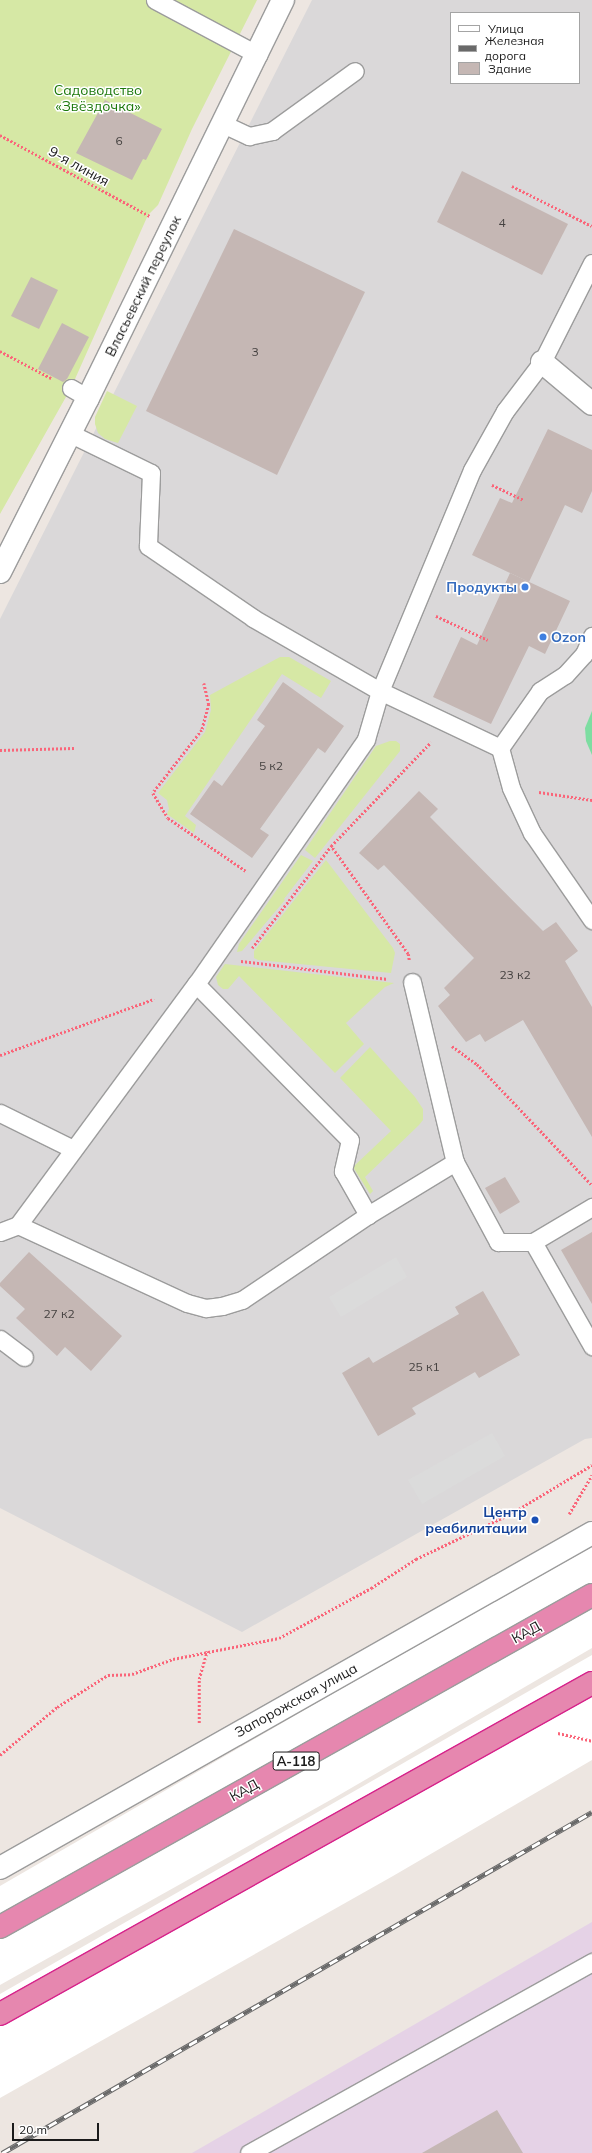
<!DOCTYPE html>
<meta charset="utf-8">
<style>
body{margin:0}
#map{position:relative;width:592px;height:2153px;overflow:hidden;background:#ede6e1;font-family:Mulish,sans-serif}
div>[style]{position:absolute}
.residential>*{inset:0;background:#dad8d9}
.industrial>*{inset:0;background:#e5d2e6}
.grass>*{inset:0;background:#d6e8a5}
.pitch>*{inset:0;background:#7ddda1}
.parking>*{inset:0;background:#dbdbdb}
.pier>*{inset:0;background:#fff}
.building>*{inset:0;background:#c5b7b4}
.path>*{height:2.5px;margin-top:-1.25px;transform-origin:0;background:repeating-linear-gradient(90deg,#fa6579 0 2px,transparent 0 4px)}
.roads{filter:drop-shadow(1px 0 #9c9c9c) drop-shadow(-1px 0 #9c9c9c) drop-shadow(0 1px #9c9c9c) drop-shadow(0 -1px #9c9c9c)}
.service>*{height:17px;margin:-8.5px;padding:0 8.5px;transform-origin:8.5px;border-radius:8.5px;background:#fff}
.minor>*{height:22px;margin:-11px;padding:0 11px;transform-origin:11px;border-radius:11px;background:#fff}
.tertiary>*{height:22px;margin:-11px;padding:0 11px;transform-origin:11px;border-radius:11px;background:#fff}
.motorway>*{height:22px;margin:-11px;padding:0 11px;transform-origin:11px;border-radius:11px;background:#e687af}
.rail>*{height:4.5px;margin-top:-2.25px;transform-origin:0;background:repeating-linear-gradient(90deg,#fff 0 9px,#696969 0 18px);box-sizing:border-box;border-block:1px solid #696969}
.bridges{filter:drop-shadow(1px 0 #d6238b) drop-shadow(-1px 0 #d6238b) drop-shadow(0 1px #d6238b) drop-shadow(0 -1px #d6238b)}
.motorway-bridge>*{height:22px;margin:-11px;padding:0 11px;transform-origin:11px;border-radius:11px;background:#e687af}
.dots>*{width:11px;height:11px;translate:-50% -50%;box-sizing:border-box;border:2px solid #fff;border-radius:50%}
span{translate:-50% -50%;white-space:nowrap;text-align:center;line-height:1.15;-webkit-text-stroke:3px #fff;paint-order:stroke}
.number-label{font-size:12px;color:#464241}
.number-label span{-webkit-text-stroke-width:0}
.shield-label span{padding:1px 3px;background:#fff;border:1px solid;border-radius:3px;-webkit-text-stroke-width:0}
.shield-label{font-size:13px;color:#1b1b1b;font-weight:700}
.park-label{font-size:14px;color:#1c780b}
.street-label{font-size:14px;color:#1b1b1b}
.shop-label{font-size:14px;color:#366cbe;font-weight:700}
.right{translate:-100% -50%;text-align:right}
.left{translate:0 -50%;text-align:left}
.transit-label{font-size:14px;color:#164399;font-weight:700}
.legend{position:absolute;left:450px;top:12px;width:130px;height:72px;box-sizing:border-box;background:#fff;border:1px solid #a4a4a4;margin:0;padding:5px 7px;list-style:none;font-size:12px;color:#1b1b1b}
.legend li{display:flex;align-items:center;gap:8px;height:20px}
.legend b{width:20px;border:1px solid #a4a4a4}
.scale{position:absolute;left:12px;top:2123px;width:87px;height:18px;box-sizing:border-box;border:2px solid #1b1b1b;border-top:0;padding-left:5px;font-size:12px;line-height:14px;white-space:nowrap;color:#1b1b1b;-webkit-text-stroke:3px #fff;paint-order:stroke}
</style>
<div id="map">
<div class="residential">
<div style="clip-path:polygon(evenodd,312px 0,592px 0,592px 1438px,585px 1439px,242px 1632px,0 1508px,0 619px,312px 0,451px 13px,579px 13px,579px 83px,451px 83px,451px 13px)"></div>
</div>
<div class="industrial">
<div style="clip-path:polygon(592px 1922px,592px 2153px,192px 2153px)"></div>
</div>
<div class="grass">
<div style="clip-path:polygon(0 0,257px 0,192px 129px,158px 205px,148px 215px,71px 388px,0 514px)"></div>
<div style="clip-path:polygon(107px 391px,137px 406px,118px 443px,105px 439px,98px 433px,95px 424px,95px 417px)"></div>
<div style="clip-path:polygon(280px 657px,289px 657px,331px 681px,321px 698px,282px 674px,185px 816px,196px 825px,194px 833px,167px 814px,169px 809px,167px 800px,158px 793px,205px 732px,211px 710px,210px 695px)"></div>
<div style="clip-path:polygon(390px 741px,396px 741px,400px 744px,400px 751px,315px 858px,305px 850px,376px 746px)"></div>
<div style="clip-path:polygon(301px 855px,313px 861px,284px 899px,285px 900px,242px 951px,237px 952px,239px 944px)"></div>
<div style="clip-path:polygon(326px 860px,393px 948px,395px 953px,391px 973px,258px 960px,254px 958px,254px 951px)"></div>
<div style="clip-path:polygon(225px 964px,394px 983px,385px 987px,346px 1023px,364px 1044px,335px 1073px,239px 976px,228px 989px,223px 989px,218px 985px,216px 977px)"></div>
<div style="clip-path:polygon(370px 1047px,415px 1097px,423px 1109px,423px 1120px,419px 1125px,365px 1177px,373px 1191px,370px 1194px,353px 1167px,391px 1131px,340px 1078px)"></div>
</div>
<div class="pitch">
<div style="clip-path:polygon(592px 711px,592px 755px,586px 741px,585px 728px)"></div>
</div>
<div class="parking">
<div style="clip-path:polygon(396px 1257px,407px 1277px,341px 1317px,329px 1297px)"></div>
<div style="clip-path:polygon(492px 1433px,505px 1456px,422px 1504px,408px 1480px)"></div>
</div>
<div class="pier">
<div style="clip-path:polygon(592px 1544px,592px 1648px,334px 1798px,0 1985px,0 1886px)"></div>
<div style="clip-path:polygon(592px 1655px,592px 1760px,393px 1876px,0 2098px,0 1994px)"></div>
</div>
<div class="building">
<div style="clip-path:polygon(105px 100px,162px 129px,146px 160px,143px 159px,132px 180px,76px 153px)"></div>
<div style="clip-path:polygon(462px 171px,568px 224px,542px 275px,437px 222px)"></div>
<div style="clip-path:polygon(234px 229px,365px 292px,277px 475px,146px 411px)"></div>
<div style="clip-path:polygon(31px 277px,58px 290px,39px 329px,11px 316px)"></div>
<div style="clip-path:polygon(62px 323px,89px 337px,67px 379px,63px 382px,38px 369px)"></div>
<div style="clip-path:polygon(548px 429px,592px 450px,592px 491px,582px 513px,565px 505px,529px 582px,472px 555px,500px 498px,512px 503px)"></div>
<div style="clip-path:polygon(510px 573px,570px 601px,545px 654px,529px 646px,491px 724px,433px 697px,461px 637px,477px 645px)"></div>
<div style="clip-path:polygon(283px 682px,344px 726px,325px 753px,318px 748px,260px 829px,269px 835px,252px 858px,190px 814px,214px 780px,222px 786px,265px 726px,257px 720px)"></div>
<div style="clip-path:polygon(419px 791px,438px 809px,430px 817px,543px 931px,556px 922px,578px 951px,565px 961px,592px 1007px,592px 1137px,523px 1020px,485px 1042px,480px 1034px,466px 1042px,438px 1006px,450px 995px,444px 988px,474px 958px,384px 865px,378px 870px,359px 853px)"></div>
<div style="clip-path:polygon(505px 1177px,520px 1202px,500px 1214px,485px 1188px)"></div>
<div style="clip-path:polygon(592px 1232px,592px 1304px,561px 1250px)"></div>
<div style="clip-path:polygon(29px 1252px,122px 1336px,91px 1371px,65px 1347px,57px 1356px,16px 1318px,25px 1309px,0 1286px,0 1283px)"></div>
<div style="clip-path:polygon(483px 1291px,520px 1355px,479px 1378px,475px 1372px,412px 1408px,416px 1414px,378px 1436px,342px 1373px,369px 1357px,373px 1363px,459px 1314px,455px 1307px)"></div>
<div style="clip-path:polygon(497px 2110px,523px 2153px,422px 2153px)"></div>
</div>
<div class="path">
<div style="left:0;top:135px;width:170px;rotate:28.4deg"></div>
<div style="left:512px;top:186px;width:89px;rotate:26.6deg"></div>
<div style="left:0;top:351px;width:58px;rotate:27.9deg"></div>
<div style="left:492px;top:485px;width:35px;rotate:25deg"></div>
<div style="left:436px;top:616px;width:57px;rotate:24.8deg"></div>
<div style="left:204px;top:683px;width:22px;rotate:77deg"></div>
<div style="left:209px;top:704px;width:27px;rotate:105deg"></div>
<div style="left:202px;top:730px;width:80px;rotate:127.9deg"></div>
<div style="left:153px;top:793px;width:29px;rotate:59deg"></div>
<div style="left:168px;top:818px;width:94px;rotate:34.2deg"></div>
<div style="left:0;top:750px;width:74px;rotate:-1.5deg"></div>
<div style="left:539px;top:792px;width:54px;rotate:8.6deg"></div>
<div style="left:252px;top:948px;width:129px;rotate:-52.2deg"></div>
<div style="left:409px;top:960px;width:6px;rotate:-99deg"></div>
<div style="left:408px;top:954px;width:133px;rotate:-125.5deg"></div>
<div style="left:331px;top:846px;width:144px;rotate:-46.1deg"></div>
<div style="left:241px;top:961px;width:148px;rotate:7deg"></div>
<div style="left:452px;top:1046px;width:31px;rotate:36deg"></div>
<div style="left:477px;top:1064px;width:166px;rotate:46.5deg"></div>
<div style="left:0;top:1055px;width:164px;rotate:-20deg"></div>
<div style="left:569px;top:1514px;width:45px;rotate:-59.5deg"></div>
<div style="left:199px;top:1723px;width:44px;rotate:-90deg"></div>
<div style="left:199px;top:1679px;width:29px;rotate:-74deg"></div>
<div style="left:558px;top:1733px;width:35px;rotate:13deg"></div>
<div style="left:0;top:1755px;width:75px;rotate:-40.1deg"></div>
<div style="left:57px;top:1707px;width:60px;rotate:-32.1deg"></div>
<div style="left:108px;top:1675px;width:24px;rotate:-2deg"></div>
<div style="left:132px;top:1674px;width:44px;rotate:-20.1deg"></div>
<div style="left:173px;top:1659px;width:108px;rotate:-11.2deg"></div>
<div style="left:279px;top:1638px;width:105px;rotate:-28.5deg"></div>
<div style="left:371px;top:1588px;width:54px;rotate:-32.8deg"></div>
<div style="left:416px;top:1559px;width:106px;rotate:-25.6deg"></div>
<div style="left:512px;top:1513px;width:93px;rotate:-31deg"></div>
</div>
<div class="roads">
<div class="service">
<div style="left:155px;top:0;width:117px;rotate:28.1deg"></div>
<div style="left:223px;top:124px;width:29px;rotate:25deg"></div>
<div style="left:249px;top:136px;width:24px;rotate:-12deg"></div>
<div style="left:272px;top:131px;width:102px;rotate:-35.9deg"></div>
<div style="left:71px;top:388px;width:20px;rotate:30deg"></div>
<div style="left:69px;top:433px;width:91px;rotate:26deg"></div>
<div style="left:151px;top:473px;width:73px;rotate:92.4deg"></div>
<div style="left:148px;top:546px;width:127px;rotate:34.4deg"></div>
<div style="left:253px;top:618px;width:146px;rotate:29.9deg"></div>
<div style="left:380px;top:691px;width:133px;rotate:25.4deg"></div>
<div style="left:500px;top:748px;width:70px;rotate:-54.9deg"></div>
<div style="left:540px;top:691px;width:30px;rotate:-33deg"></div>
<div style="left:565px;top:675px;width:28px;rotate:-48deg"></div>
<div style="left:584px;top:654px;width:20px;rotate:-66deg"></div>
<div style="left:500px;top:748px;width:41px;rotate:74.6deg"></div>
<div style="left:511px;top:788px;width:50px;rotate:65deg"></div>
<div style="left:532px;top:833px;width:106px;rotate:55.4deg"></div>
<div style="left:412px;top:982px;width:185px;rotate:76.6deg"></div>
<div style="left:196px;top:984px;width:219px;rotate:45.4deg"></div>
<div style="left:350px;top:1140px;width:32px;rotate:103deg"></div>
<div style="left:343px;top:1171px;width:51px;rotate:60.4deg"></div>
<div style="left:0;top:1113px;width:81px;rotate:26.3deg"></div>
<div style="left:18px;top:1225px;width:186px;rotate:24.8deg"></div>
<div style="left:187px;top:1303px;width:20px;rotate:15deg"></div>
<div style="left:206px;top:1308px;width:16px;rotate:-7deg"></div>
<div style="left:222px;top:1306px;width:21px;rotate:-17deg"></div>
<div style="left:242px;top:1300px;width:152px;rotate:-34deg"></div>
<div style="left:368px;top:1215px;width:102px;rotate:-31.3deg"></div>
<div style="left:455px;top:1162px;width:91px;rotate:61.7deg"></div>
<div style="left:498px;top:1242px;width:35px"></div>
<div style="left:533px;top:1242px;width:69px;rotate:-30.7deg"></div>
<div style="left:0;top:1232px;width:19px;rotate:-21deg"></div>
<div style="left:18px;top:1225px;width:300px;rotate:-53.6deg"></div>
<div style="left:196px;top:984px;width:298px;rotate:-55.2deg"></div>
<div style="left:366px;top:739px;width:50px;rotate:-73.7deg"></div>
<div style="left:380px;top:691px;width:239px;rotate:-67.4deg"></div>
<div style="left:472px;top:470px;width:68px;rotate:-60.8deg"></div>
<div style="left:505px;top:411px;width:61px;rotate:-52.9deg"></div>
<div style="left:542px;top:362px;width:111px;rotate:-63.2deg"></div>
<div style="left:533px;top:1242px;width:120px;rotate:60.4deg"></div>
<div style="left:0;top:1339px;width:30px;rotate:37deg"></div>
<div style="left:249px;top:2153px;width:393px;rotate:-29.1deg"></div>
</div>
<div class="minor">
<div style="left:542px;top:362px;width:65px;rotate:40deg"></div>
<div style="left:0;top:572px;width:195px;rotate:-63.2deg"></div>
<div style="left:88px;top:398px;width:443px;rotate:-63.9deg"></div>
</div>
<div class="tertiary">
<div style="left:0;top:1868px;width:680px;rotate:-29.5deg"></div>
</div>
<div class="motorway">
<div style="left:0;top:1927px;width:679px;rotate:-29.28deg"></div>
</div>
</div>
<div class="rail">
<div style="left:2px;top:2153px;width:681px;rotate:-30.03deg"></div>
</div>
<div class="bridges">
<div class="motorway-bridge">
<div style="left:0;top:2014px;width:678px;rotate:-29.21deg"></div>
</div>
</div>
<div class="dots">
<div style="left:525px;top:587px;background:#3f7fe0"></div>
<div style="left:543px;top:637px;background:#3f7fe0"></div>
<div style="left:535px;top:1520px;background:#1a4fb4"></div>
</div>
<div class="number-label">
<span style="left:119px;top:141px">6</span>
<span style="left:502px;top:223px">4</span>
<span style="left:255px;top:352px">3</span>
<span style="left:271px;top:766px">5 к2</span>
<span style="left:515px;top:975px">23 к2</span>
<span style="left:59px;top:1314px">27 к2</span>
<span style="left:424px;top:1367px">25 к1</span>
</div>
<div class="shield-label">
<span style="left:296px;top:1761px">А-118</span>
</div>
<div class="park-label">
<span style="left:98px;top:98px">Садоводство<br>«Звёздочка»</span>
</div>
<div class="street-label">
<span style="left:79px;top:166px;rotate:29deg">9-я линия</span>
<span style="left:143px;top:286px;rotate:-64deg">Власьевский переулок</span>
<span style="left:526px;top:1632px;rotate:-29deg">КАД</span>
<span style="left:296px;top:1700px;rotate:-29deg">Запорожская улица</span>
<span style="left:244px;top:1790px;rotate:-29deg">КАД</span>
</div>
<div class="shop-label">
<span class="right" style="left:517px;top:587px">Продукты</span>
<span class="left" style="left:551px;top:637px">Ozon</span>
</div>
<div class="transit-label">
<span class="right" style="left:527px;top:1520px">Центр<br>реабилитации</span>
</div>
<ul class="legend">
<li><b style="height:5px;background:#fff"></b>Улица</li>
<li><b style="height:5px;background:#696969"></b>Железная дорога</li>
<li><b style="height:11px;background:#c5b7b4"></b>Здание</li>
</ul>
<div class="scale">20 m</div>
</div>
